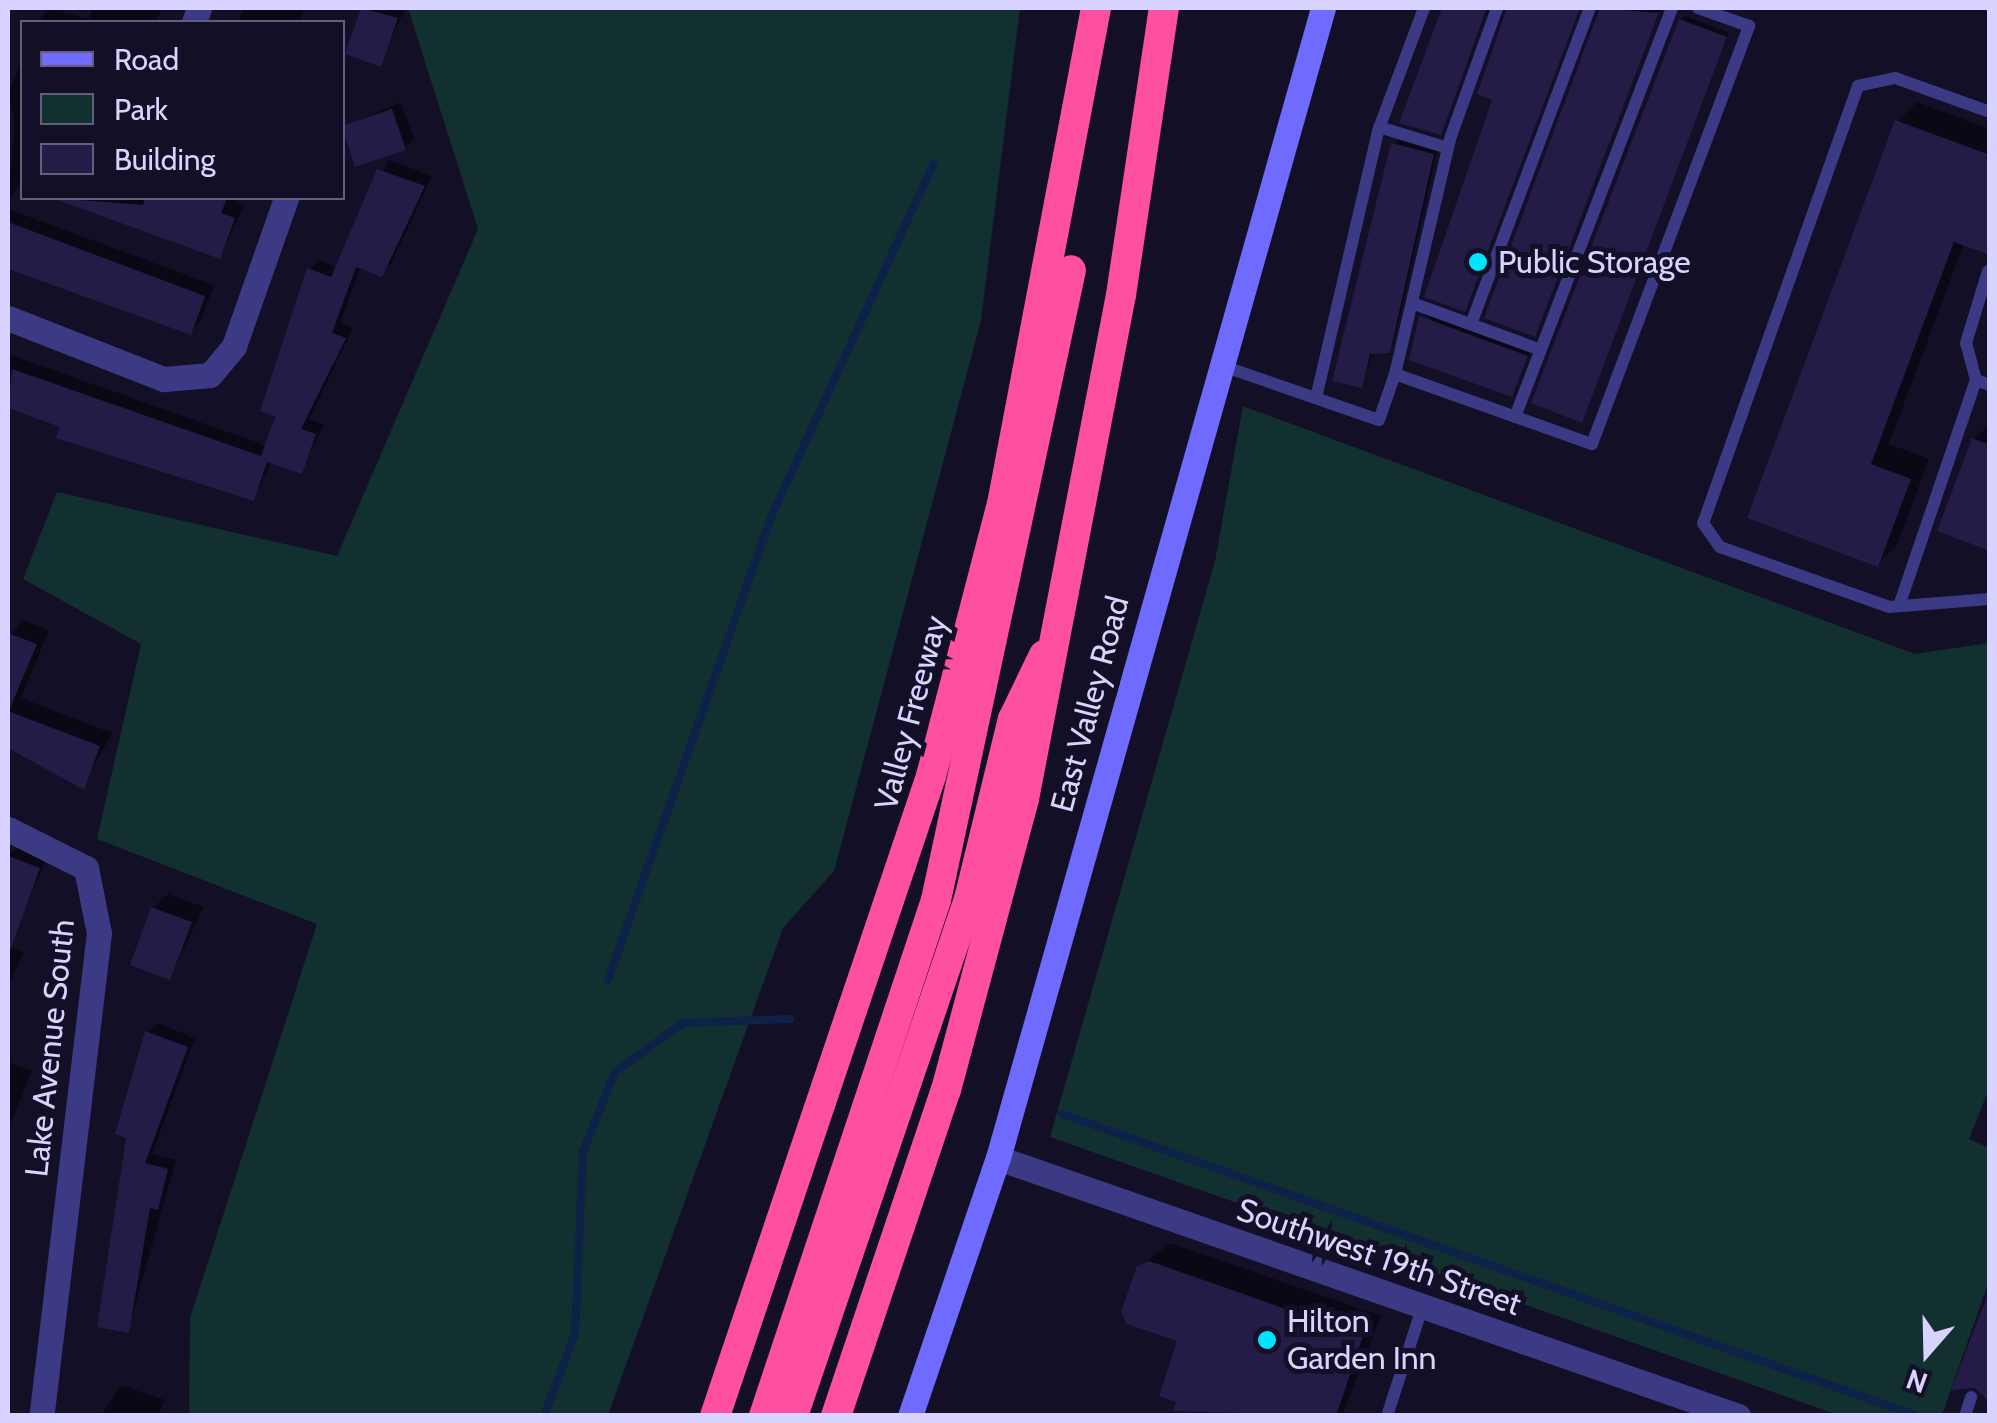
<!DOCTYPE html>
<style>
body{margin:0}
#map{position:relative;width:1997px;height:1423px;overflow:hidden;background:#130f26;font-family:Cabin,sans-serif}
div>[style]{position:absolute}
.green>*{inset:0;background:#12302f}
.shadow>*{inset:0;background:#0007}
.stream>*{height:8px;margin:-4px;padding:0 4px;transform-origin:4px;border-radius:4px;background:#0c2248}
.building>*{inset:0;background:#241b47}
.lane>*{height:12px;margin:-6px;padding:0 6px;transform-origin:6px;border-radius:6px;background:#3d3a85}
.street>*{height:25px;margin:-12.5px;padding:0 12.5px;transform-origin:12.5px;border-radius:12.5px;background:#3d3a85}
.secondary>*{height:25px;margin:-12.5px;padding:0 12.5px;transform-origin:12.5px;border-radius:12.5px;background:#6f6bff}
.highway>*{height:30px;margin:-15px;padding:0 15px;transform-origin:15px;border-radius:15px;background:#ff4fa3}
.dots>*{width:28px;height:28px;translate:-50% -50%;box-sizing:border-box;border:5px solid #130f26;border-radius:50%}
span{translate:-50% -50%;white-space:nowrap;text-align:center;line-height:1.15;-webkit-text-stroke:10px #130f26;paint-order:stroke}
.poi-label{font-size:32px;color:#d9d4ff}
.left{translate:0 -50%;text-align:left}
.street-label{font-size:32px;color:#d9d4ff}
.frame{position:absolute;inset:0;border:10px solid #d9d4ff;pointer-events:none}
.legend{position:absolute;left:20px;top:20px;width:325px;height:180px;box-sizing:border-box;background:#130f26;border:2px solid #625e7d;margin:0;padding:12px 18px;list-style:none;font-size:30px;color:#d9d4ff}
.legend li{display:flex;align-items:center;gap:20px;height:50px}
.legend b{width:50px;border:2px solid #625e7d}
.north{position:absolute;left:1877px;top:1303px;width:100px;height:100px;-webkit-text-stroke:8px #130f26;paint-order:stroke;rotate:200deg;font-size:28px;font-weight:700;line-height:40px;text-align:center;color:#d9d4ff}
.north::after{content:'';display:block;margin:auto;width:35px;height:45px;background:#d9d4ff;clip-path:polygon(50% 0,100% 100%,50% 72%,0 100%)}
</style>
<div id="map">
<div class="green">
<div style="clip-path:polygon(408px 8px,1020px 8px,981px 320px,834px 871px,783px 928px,608px 1415px,189px 1415px,190px 1318px,317px 924px,97px 839px,141px 644px,23px 579px,57px 492px,337px 556px,478px 229px)"></div>
<div style="clip-path:polygon(1243px 406px,1915px 654px,1989px 643px,1990px 1086px,1969px 1139px,1989px 1148px,1989px 1281px,1942px 1415px,1838px 1415px,1050px 1137px,1215px 561px)"></div>
</div>
<div class="shadow">
<div style="clip-path:polygon(49px 8px,89px 19px,93px 8px,162px 8px,156px 22px,38px 22px)"></div>
<div style="clip-path:polygon(244px 8px,304px 8px,300px 22px,238px 22px)"></div>
<div style="clip-path:polygon(364px 8px,405px 9px,380px 64px,348px 53px)"></div>
<div style="clip-path:polygon(1445px 8px,1488px 8px,1440px 133px,1402px 121px)"></div>
<div style="clip-path:polygon(1580px 8px,1468px 305px,1464px 309px,1508px 8px)"></div>
<div style="clip-path:polygon(1600px 8px,1661px 9px,1534px 334px,1602px 11px)"></div>
<div style="clip-path:polygon(1685px 16px,1729px 33px,1581px 420px,1681px 20px)"></div>
<div style="clip-path:polygon(22px 59px,22px 180px,8px 203px,15px 121px,8px 95px)"></div>
<div style="clip-path:polygon(401px 102px,414px 139px,404px 148px,344px 127px)"></div>
<div style="clip-path:polygon(1917px 102px,1990px 129px,1990px 252px,1964px 243px,1889px 444px,1929px 459px,1897px 545px,1877px 564px,1750px 517px,1898px 121px)"></div>
<div style="clip-path:polygon(1397px 140px,1437px 151px,1393px 346px,1373px 352px,1362px 385px)"></div>
<div style="clip-path:polygon(389px 160px,432px 176px,391px 264px,381px 274px,361px 266px,340px 323px,353px 328px,309px 419px,324px 425px,301px 471px,272px 461px,254px 498px,8px 406px,8px 354px,267px 446px,309px 270px,318px 260px,338px 267px)"></div>
<div style="clip-path:polygon(68px 198px,232px 198px,244px 207px,220px 256px)"></div>
<div style="clip-path:polygon(8px 209px,214px 285px,201px 321px,191px 332px,8px 267px)"></div>
<div style="clip-path:polygon(1425px 314px,1530px 352px,1515px 390px,1511px 394px)"></div>
<div style="clip-path:polygon(1990px 424px,1990px 548px,1974px 439px)"></div>
<div style="clip-path:polygon(23px 620px,49px 630px,21px 698px,112px 733px,83px 787px,8px 745px,8px 638px)"></div>
<div style="clip-path:polygon(18px 848px,47px 859px,18px 922px,8px 918px,8px 870px,16px 868px,8px 855px)"></div>
<div style="clip-path:polygon(168px 894px,204px 907px,170px 977px,153px 908px)"></div>
<div style="clip-path:polygon(8px 946px,24px 952px,8px 987px)"></div>
<div style="clip-path:polygon(157px 1023px,195px 1038px,152px 1154px,176px 1160px,128px 1331px,147px 1033px)"></div>
<div style="clip-path:polygon(8px 1062px,32px 1071px,8px 1130px)"></div>
<div style="clip-path:polygon(1170px 1243px,1381px 1316px,1342px 1416px,1176px 1409px,1181px 1340px,1139px 1267px)"></div>
<div style="clip-path:polygon(121px 1385px,165px 1400px,158px 1416px,101px 1416px)"></div>
</div>
<div class="stream">
<div style="left:608px;top:980px;width:491px;rotate:-70.6deg"></div>
<div style="left:771px;top:517px;width:388px;rotate:-65.3deg"></div>
<div style="left:1062px;top:1114px;width:905px;rotate:19.44deg"></div>
<div style="left:544px;top:1416px;width:88px;rotate:-69.3deg"></div>
<div style="left:575px;top:1334px;width:182px;rotate:-87.5deg"></div>
<div style="left:583px;top:1152px;width:86px;rotate:-68.2deg"></div>
<div style="left:615px;top:1072px;width:84px;rotate:-35.8deg"></div>
<div style="left:683px;top:1023px;width:107px;rotate:-2.1deg"></div>
</div>
<div class="building">
<div style="clip-path:polygon(361px 8px,398px 18px,381px 67px,345px 54px)"></div>
<div style="clip-path:polygon(1442px 8px,1487px 8px,1441px 135px,1399px 123px)"></div>
<div style="clip-path:polygon(1507px 8px,1580px 8px,1465px 312px,1424px 297px,1492px 100px,1477px 94px)"></div>
<div style="clip-path:polygon(1600px 8px,1659px 13px,1535px 337px,1484px 318px)"></div>
<div style="clip-path:polygon(1679px 19px,1727px 37px,1582px 423px,1531px 403px)"></div>
<div style="clip-path:polygon(392px 109px,406px 150px,355px 167px,342px 126px)"></div>
<div style="clip-path:polygon(1895px 120px,1990px 155px,1990px 255px,1954px 242px,1871px 464px,1911px 479px,1878px 567px,1747px 518px)"></div>
<div style="clip-path:polygon(1391px 143px,1434px 154px,1390px 353px,1370px 354px,1362px 388px,1332px 381px)"></div>
<div style="clip-path:polygon(377px 169px,425px 186px,382px 277px,356px 267px,332px 333px,346px 338px,301px 429px,316px 434px,302px 474px,267px 462px,254px 501px,56px 438px,60px 427px,8px 408px,12px 369px,261px 456px,275px 417px,260px 411px,307px 268px,331px 277px)"></div>
<div style="clip-path:polygon(52px 198px,143px 205px,145px 198px,227px 198px,221px 213px,235px 218px,220px 259px)"></div>
<div style="clip-path:polygon(8px 222px,205px 296px,191px 335px,8px 269px)"></div>
<div style="clip-path:polygon(1419px 316px,1528px 356px,1512px 397px,1409px 360px)"></div>
<div style="clip-path:polygon(1972px 438px,1990px 445px,1990px 551px,1937px 531px)"></div>
<div style="clip-path:polygon(8px 633px,37px 644px,10px 708px,8px 708px)"></div>
<div style="clip-path:polygon(8px 711px,100px 746px,84px 790px,8px 748px)"></div>
<div style="clip-path:polygon(8px 856px,40px 868px,10px 951px,8px 950px)"></div>
<div style="clip-path:polygon(151px 907px,192px 922px,170px 980px,130px 965px)"></div>
<div style="clip-path:polygon(145px 1031px,188px 1047px,145px 1163px,168px 1169px,158px 1210px,150px 1208px,129px 1333px,97px 1327px,126px 1138px,115px 1134px)"></div>
<div style="clip-path:polygon(1149px 1261px,1363px 1336px,1336px 1416px,1173px 1411px,1176px 1402px,1159px 1396px,1177px 1341px,1127px 1324px,1121px 1312px,1137px 1266px)"></div>
<div style="clip-path:polygon(1990px 1289px,1990px 1403px,1975px 1388px,1951px 1390px)"></div>
</div>
<div class="lane">
<div style="left:1990px;top:112px;width:101px;rotate:-160.3deg"></div>
<div style="left:1895px;top:78px;width:38px;rotate:168deg"></div>
<div style="left:1858px;top:86px;width:464px;rotate:109.5deg"></div>
<div style="left:1703px;top:523px;width:29px;rotate:55deg"></div>
<div style="left:1720px;top:547px;width:179px;rotate:19.5deg"></div>
<div style="left:1889px;top:607px;width:101px;rotate:-4.5deg"></div>
<div style="left:1379px;top:127px;width:72px;rotate:16.9deg"></div>
<div style="left:1412px;top:303px;width:137px;rotate:20deg"></div>
<div style="left:1471px;top:324px;width:338px;rotate:-69.4deg"></div>
<div style="left:1220px;top:365px;width:168px;rotate:19.1deg"></div>
<div style="left:1379px;top:420px;width:49px;rotate:-70.8deg"></div>
<div style="left:1395px;top:374px;width:209px;rotate:19.6deg"></div>
<div style="left:1592px;top:444px;width:447px;rotate:-69.4deg"></div>
<div style="left:1749px;top:26px;width:54px;rotate:-160.6deg"></div>
<div style="left:1395px;top:374px;width:244px;rotate:-76.8deg"></div>
<div style="left:1451px;top:136px;width:136px;rotate:-70.2deg"></div>
<div style="left:1976px;top:380px;width:38px;rotate:-105deg"></div>
<div style="left:1966px;top:343px;width:75px;rotate:-73deg"></div>
<div style="left:1316px;top:398px;width:274px;rotate:-76.9deg"></div>
<div style="left:1378px;top:131px;width:131px;rotate:-69.5deg"></div>
<div style="left:1515px;top:417px;width:438px;rotate:-69deg"></div>
<div style="left:1899px;top:606px;width:239px;rotate:-71.2deg"></div>
<div style="left:1976px;top:380px;width:15px;rotate:20deg"></div>
<div style="left:1387px;top:1416px;width:114px;rotate:-72deg"></div>
<div style="left:1965px;top:1416px;width:20px;rotate:-72deg"></div>
</div>
<div class="street">
<div style="left:194px;top:22px;width:15px;rotate:-70deg"></div>
<div style="left:8px;top:318px;width:168px;rotate:21.4deg"></div>
<div style="left:164px;top:379px;width:46px;rotate:-5deg"></div>
<div style="left:210px;top:375px;width:38px;rotate:-50deg"></div>
<div style="left:234px;top:346px;width:157px;rotate:-70.6deg"></div>
<div style="left:8px;top:829px;width:87px;rotate:26.6deg"></div>
<div style="left:86px;top:868px;width:66px;rotate:78.7deg"></div>
<div style="left:99px;top:933px;width:486px;rotate:96.8deg"></div>
<div style="left:998px;top:1158px;width:784px;rotate:19.22deg"></div>
</div>
<div class="secondary">
<div style="left:910px;top:1416px;width:273px;rotate:-71.2deg"></div>
<div style="left:998px;top:1158px;width:1195px;rotate:-74.22deg"></div>
</div>
<div class="highway">
<div style="left:715px;top:1416px;width:675px;rotate:-71.35deg"></div>
<div style="left:931px;top:776px;width:281px;rotate:-75.4deg"></div>
<div style="left:1002px;top:504px;width:505px;rotate:-79.27deg"></div>
<div style="left:764px;top:1416px;width:544px;rotate:-71.57deg"></div>
<div style="left:936px;top:900px;width:644px;rotate:-77.91deg"></div>
<div style="left:793px;top:1416px;width:546px;rotate:-71.2deg"></div>
<div style="left:969px;top:899px;width:185px;rotate:-76.3deg"></div>
<div style="left:1013px;top:719px;width:71px;rotate:-64.2deg"></div>
<div style="left:836px;top:1416px;width:344px;rotate:-71.4deg"></div>
<div style="left:946px;top:1090px;width:301px;rotate:-75deg"></div>
<div style="left:1024px;top:799px;width:513px;rotate:-79.11deg"></div>
<div style="left:1121px;top:295px;width:290px;rotate:-81.5deg"></div>
</div>
<div class="dots">
<div style="left:1478px;top:262px;background:#00e5ff"></div>
<div style="left:1267px;top:1340px;background:#00e5ff"></div>
</div>
<div class="poi-label">
<span class="left" style="left:1498px;top:262px">Public Storage</span>
<span class="left" style="left:1287px;top:1340px">Hilton<br>Garden Inn</span>
</div>
<div class="street-label">
<span style="left:1090px;top:704px;rotate:-75deg">East Valley Road</span>
<span style="left:911px;top:713px;rotate:-75deg">Valley Freeway</span>
<span style="left:50px;top:1048px;rotate:-84deg">Lake Avenue South</span>
<span style="left:1379px;top:1257px;rotate:19deg">Southwest 19th Street</span>
</div>
<div class="frame"></div>
<ul class="legend">
<li><b style="height:12px;background:#6f6bff"></b>Road</li>
<li><b style="height:28px;background:#12302f"></b>Park</li>
<li><b style="height:28px;background:#241b47"></b>Building</li>
</ul>
<div class="north">N</div>
</div>
